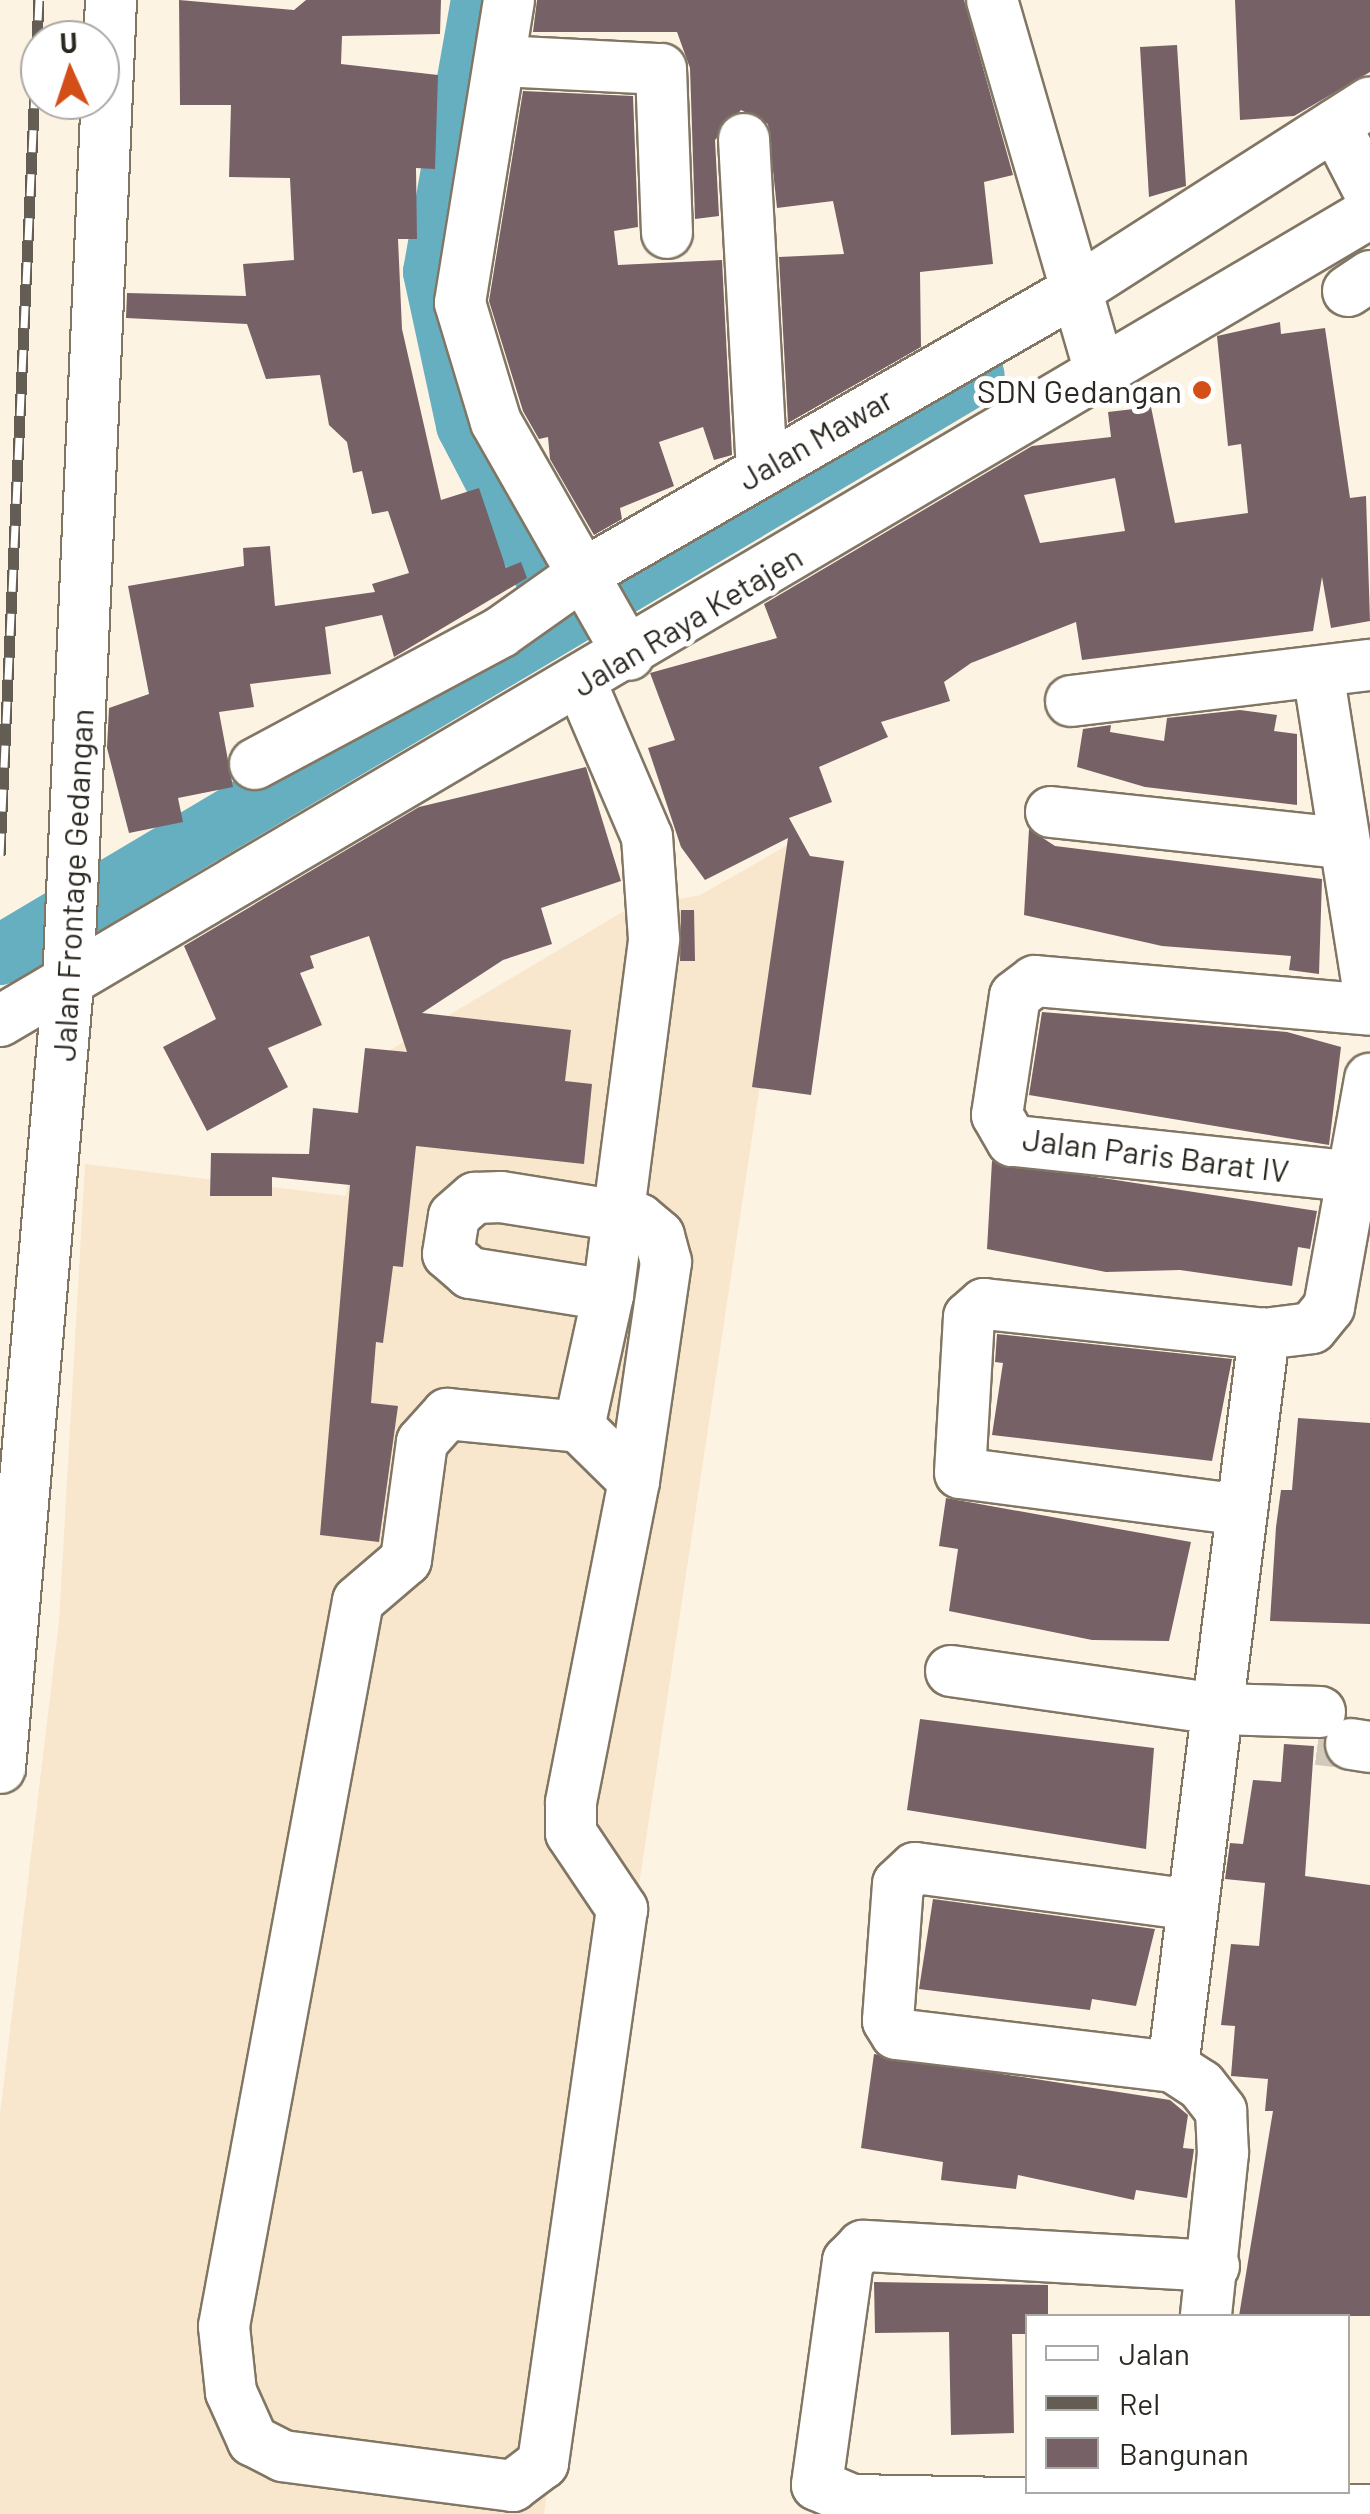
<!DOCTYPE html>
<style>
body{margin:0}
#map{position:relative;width:1370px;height:2514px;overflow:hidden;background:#fdf3e3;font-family:Barlow,sans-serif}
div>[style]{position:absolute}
.built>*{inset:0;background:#f8e7cc}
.river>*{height:60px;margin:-30px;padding:0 30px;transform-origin:30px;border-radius:30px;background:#66afc0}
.building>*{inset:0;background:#766167}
.minor-tunnel>*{height:50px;margin-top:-25px;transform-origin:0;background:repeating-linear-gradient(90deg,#d3cabc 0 50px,transparent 0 75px)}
.roads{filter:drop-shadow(2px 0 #817664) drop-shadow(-2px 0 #817664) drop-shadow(0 2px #817664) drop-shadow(0 -2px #817664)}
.minor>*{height:50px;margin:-25px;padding:0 25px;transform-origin:25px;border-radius:25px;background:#fff}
.rail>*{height:11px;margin-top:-5.5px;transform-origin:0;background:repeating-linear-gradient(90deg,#fff 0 22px,#645d54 0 44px);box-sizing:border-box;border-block:2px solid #645d54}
.dots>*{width:28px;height:28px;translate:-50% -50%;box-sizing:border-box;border:5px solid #fff;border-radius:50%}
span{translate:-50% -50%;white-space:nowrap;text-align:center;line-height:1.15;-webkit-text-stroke:10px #fff;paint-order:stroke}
.poi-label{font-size:32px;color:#2c2720}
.right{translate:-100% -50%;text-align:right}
.street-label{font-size:32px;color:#2c2720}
.legend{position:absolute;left:1025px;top:2314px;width:325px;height:180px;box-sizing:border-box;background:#fff;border:2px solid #aba9a6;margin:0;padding:12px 18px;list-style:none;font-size:30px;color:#2c2720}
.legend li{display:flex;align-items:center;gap:20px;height:50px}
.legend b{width:50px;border:2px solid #aba9a6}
.north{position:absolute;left:20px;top:20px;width:100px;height:100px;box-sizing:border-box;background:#fff;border:2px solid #aba9a6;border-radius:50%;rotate:357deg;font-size:28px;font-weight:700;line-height:40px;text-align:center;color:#2c2720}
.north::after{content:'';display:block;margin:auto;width:35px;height:45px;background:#d44e18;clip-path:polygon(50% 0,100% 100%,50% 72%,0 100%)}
</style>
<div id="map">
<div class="built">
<div style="clip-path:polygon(797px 840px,544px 2514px,0 2514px,0 2114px,59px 1622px,85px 1164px,346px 1196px,363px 1066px,626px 910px,700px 895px)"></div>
</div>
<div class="river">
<div style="left:481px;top:0;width:276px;rotate:100deg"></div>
<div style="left:433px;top:272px;width:157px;rotate:77.8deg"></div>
<div style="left:466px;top:425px;width:186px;rotate:62.5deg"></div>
<div style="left:0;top:955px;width:1134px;rotate:-30.75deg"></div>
</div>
<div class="building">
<div style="clip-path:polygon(179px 0,294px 10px,306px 0,441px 0,440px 34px,342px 36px,341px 64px,438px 75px,435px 169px,416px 168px,417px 239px,398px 239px,402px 329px,441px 500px,479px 488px,506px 568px,521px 562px,527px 578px,394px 657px,382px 615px,325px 627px,331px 674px,250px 684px,254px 707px,219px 712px,233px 787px,178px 798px,183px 822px,129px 833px,107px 748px,109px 708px,149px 694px,128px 586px,244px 566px,243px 548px,270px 546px,275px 606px,375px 592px,372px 584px,409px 573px,388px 511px,372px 514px,362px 471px,353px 473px,347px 442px,329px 425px,320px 375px,266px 379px,247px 324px,126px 318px,127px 293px,246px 296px,243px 264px,294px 260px,290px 178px,229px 177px,231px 105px,180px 105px)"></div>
<div style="clip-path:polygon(537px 0,964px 0,1013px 175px,984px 182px,993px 264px,920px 272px,921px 347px,788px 423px,779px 257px,844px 254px,833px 201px,777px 208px,768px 124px,741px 110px,715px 140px,719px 216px,695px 219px,690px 68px,677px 32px,533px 32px)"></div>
<div style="clip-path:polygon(1235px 0,1370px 0,1370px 72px,1294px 116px,1240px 120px)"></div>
<div style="clip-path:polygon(1177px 45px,1186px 186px,1149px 197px,1140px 47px)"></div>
<div style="clip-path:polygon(523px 91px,633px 96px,638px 227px,614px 231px,618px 265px,722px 260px,732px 455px,714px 460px,703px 427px,659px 442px,674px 486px,620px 508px,622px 519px,594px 535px,550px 459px,548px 437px,539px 439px,523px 411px,489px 301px)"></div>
<div style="clip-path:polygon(evenodd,1280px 322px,1281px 334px,1325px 328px,1350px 498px,1366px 496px,1370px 621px,1331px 628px,1322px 577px,1313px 631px,1082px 660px,1076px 622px,971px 663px,944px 682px,950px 701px,881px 722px,888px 737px,819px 767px,832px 802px,789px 818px,810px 856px,844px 861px,811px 1095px,752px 1087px,788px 838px,705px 880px,681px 847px,648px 748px,675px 740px,650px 673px,777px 638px,764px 604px,1032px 446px,1111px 437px,1108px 412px,1151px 407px,1175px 523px,1248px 513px,1241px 444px,1228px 446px,1217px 336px,1280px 322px,1115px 478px,1125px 531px,1040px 543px,1024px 495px,1115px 478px)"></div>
<div style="clip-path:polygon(1240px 710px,1277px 715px,1274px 731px,1297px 734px,1297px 805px,1145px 787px,1077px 767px,1083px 729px,1111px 725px,1110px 732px,1164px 741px,1167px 718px)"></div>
<div style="clip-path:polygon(586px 767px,621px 881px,541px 908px,552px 944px,503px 960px,422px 1013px,571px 1030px,565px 1081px,592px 1084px,584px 1164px,416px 1146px,403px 1267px,393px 1266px,383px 1343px,376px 1342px,371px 1403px,398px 1406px,379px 1542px,320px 1535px,350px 1185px,272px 1177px,272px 1196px,210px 1196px,211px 1153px,309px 1154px,313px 1108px,358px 1113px,365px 1048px,407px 1052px,369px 936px,310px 956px,314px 968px,300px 973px,322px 1025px,268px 1048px,288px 1087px,207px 1131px,163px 1047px,216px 1019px,184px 946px,419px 807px)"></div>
<div style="clip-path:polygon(1029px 829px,1055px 846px,1322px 879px,1319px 974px,1289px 970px,1291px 956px,1162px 946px,1024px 915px)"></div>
<div style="clip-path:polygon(681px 910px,694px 910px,695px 961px,680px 961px)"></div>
<div style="clip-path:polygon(1042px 1012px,1287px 1032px,1341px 1047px,1329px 1145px,1029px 1095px)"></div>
<div style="clip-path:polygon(992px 1161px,1317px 1211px,1310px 1249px,1298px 1247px,1292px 1286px,1180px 1270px,1106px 1272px,987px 1249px)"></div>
<div style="clip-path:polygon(997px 1334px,1232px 1359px,1212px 1461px,992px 1435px,1003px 1363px,995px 1362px)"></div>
<div style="clip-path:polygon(1298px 1418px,1370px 1423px,1370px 1624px,1270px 1621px,1276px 1527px,1281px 1490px,1292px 1490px)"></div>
<div style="clip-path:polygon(946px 1498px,1191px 1542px,1169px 1641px,1092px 1640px,949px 1611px,958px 1549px,939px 1546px)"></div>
<div style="clip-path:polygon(920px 1719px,1154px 1748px,1146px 1849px,907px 1810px)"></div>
<div style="clip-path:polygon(1284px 1744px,1314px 1746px,1305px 1876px,1370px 1885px,1370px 2316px,1239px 2316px,1273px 2111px,1265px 2111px,1268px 2079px,1231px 2076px,1235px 2026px,1221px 2025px,1231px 1944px,1259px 1946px,1265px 1883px,1225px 1879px,1230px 1843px,1243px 1844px,1253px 1780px,1281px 1782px)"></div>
<div style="clip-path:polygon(933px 1899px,1155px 1929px,1136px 2006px,1092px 1999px,1090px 2010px,919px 1989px)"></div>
<div style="clip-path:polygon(874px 2054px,1170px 2100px,1188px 2115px,1183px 2148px,1194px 2149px,1187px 2198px,1136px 2190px,1134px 2200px,1018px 2175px,1016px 2189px,941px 2180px,943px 2162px,861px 2148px)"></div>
<div style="clip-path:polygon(874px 2282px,1048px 2285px,1048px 2316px,1028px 2316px,1028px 2334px,1012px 2334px,1014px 2433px,951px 2435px,949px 2332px,875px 2333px)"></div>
</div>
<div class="minor-tunnel">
<div style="left:1318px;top:1740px;width:33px;rotate:7deg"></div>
</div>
<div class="roads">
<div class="minor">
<div style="left:509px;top:0;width:307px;rotate:99.2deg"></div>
<div style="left:460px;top:303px;width:124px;rotate:73.2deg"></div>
<div style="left:496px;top:422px;width:268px;rotate:60.3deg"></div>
<div style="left:992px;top:0;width:387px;rotate:73.8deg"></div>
<div style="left:501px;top:61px;width:160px;rotate:2.9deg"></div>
<div style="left:661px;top:69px;width:164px;rotate:87.9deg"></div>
<div style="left:1335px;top:125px;width:76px;rotate:62.8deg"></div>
<div style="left:744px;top:139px;width:329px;rotate:86.9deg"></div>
<div style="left:1348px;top:291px;width:27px;rotate:-34deg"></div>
<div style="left:1318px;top:672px;width:331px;rotate:81deg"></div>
<div style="left:1071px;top:701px;width:301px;rotate:-6.9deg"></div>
<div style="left:255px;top:764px;width:279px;rotate:-28.2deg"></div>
<div style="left:501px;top:632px;width:97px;rotate:-35.3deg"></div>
<div style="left:580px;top:576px;width:571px;rotate:-29.93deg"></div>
<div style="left:1075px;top:291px;width:350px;rotate:-32.6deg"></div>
<div style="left:1051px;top:812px;width:290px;rotate:6.1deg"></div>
<div style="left:0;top:1021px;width:1591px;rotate:-30.53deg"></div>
<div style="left:1357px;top:1177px;width:347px;rotate:-174deg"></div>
<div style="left:1012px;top:1141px;width:30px;rotate:-120deg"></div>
<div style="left:997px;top:1115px;width:120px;rotate:-81.4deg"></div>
<div style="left:1015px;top:996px;width:25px;rotate:-37deg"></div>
<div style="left:1035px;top:981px;width:336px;rotate:4.9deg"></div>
<div style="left:608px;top:1295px;width:140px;rotate:-170.9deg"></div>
<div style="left:470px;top:1273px;width:29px;rotate:-139deg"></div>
<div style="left:448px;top:1254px;width:38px;rotate:-81deg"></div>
<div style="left:454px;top:1216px;width:28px;rotate:-41deg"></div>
<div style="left:475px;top:1198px;width:26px;rotate:-2deg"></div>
<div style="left:501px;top:1197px;width:140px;rotate:9.1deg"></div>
<div style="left:639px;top:1219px;width:26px;rotate:40deg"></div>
<div style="left:659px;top:1236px;width:27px;rotate:75deg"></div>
<div style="left:666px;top:1262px;width:221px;rotate:98.3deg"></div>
<div style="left:634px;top:1481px;width:328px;rotate:101.1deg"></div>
<div style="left:571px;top:1803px;width:30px;rotate:90deg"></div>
<div style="left:571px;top:1833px;width:92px;rotate:56.1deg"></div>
<div style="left:622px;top:1909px;width:560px;rotate:98.12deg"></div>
<div style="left:543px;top:2463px;width:38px;rotate:143deg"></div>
<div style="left:513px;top:2486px;width:232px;rotate:-172.6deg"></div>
<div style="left:283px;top:2456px;width:34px;rotate:-153deg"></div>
<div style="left:253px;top:2441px;width:54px;rotate:-114.2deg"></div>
<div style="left:231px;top:2392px;width:66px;rotate:-96.1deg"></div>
<div style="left:224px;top:2326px;width:737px;rotate:-79.53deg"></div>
<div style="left:358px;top:1601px;width:63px;rotate:-40.5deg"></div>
<div style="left:406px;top:1560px;width:119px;rotate:-82.3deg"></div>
<div style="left:422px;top:1442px;width:38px;rotate:-48deg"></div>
<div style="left:447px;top:1414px;width:133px;rotate:5.6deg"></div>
<div style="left:579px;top:1427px;width:77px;rotate:44.5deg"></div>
<div style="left:579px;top:1427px;width:135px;rotate:-77.6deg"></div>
<div style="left:608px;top:1295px;width:359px;rotate:-82.6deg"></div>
<div style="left:654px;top:939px;width:102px;rotate:-93.9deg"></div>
<div style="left:647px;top:837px;width:168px;rotate:-113.2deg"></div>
<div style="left:1242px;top:1510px;width:284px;rotate:-172.5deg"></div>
<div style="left:960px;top:1473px;width:156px;rotate:-86.7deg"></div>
<div style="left:969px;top:1317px;width:20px;rotate:-41deg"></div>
<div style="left:984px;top:1304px;width:282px;rotate:6.1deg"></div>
<div style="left:1264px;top:1334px;width:48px;rotate:-7.1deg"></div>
<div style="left:1312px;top:1328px;width:27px;rotate:-51deg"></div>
<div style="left:1329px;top:1307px;width:232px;rotate:-79.8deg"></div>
<div style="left:951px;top:1671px;width:271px;rotate:8.1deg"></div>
<div style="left:1219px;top:1709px;width:101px;rotate:1.7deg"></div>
<div style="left:1351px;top:1744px;width:19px;rotate:9deg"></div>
<div style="left:0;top:1768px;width:786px;rotate:-85.04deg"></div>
<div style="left:68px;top:985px;width:986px;rotate:-87.5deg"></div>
<div style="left:1193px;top:1905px;width:280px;rotate:-172.4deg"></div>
<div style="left:915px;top:1868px;width:23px;rotate:137deg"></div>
<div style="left:898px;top:1884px;width:137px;rotate:94.2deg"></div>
<div style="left:888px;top:2021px;width:15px;rotate:58deg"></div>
<div style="left:896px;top:2034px;width:279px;rotate:6.8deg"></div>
<div style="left:1173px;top:2067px;width:33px;rotate:33deg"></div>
<div style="left:1201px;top:2085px;width:33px;rotate:52deg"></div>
<div style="left:1221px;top:2111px;width:42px;rotate:87.3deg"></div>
<div style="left:1223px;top:2153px;width:164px;rotate:96deg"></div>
<div style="left:1173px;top:2067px;width:739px;rotate:-82.92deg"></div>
<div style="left:1214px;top:2266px;width:352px;rotate:-176.7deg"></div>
<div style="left:863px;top:2246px;width:21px;rotate:135deg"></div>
<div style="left:848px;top:2261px;width:226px;rotate:97.9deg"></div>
<div style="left:817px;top:2485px;width:39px;rotate:23deg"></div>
<div style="left:853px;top:2500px;width:517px;rotate:1.11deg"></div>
</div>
</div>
<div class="rail">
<div style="left:0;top:855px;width:856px;rotate:-87.39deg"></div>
</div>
<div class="dots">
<div style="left:1202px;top:390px;background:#d44e18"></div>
</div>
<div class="poi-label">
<span class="right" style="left:1182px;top:390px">SDN Gedangan</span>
</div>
<div class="street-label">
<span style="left:815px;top:438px;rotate:-30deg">Jalan Mawar</span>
<span style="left:687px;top:620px;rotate:-31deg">Jalan Raya Ketajen</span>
<span style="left:72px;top:885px;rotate:-87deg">Jalan Frontage Gedangan</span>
<span style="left:1156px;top:1154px;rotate:7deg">Jalan Paris Barat IV</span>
</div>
<ul class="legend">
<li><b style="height:12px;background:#fff"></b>Jalan</li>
<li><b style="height:12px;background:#645d54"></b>Rel</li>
<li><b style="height:28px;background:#766167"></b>Bangunan</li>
</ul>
<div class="north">U</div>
</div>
